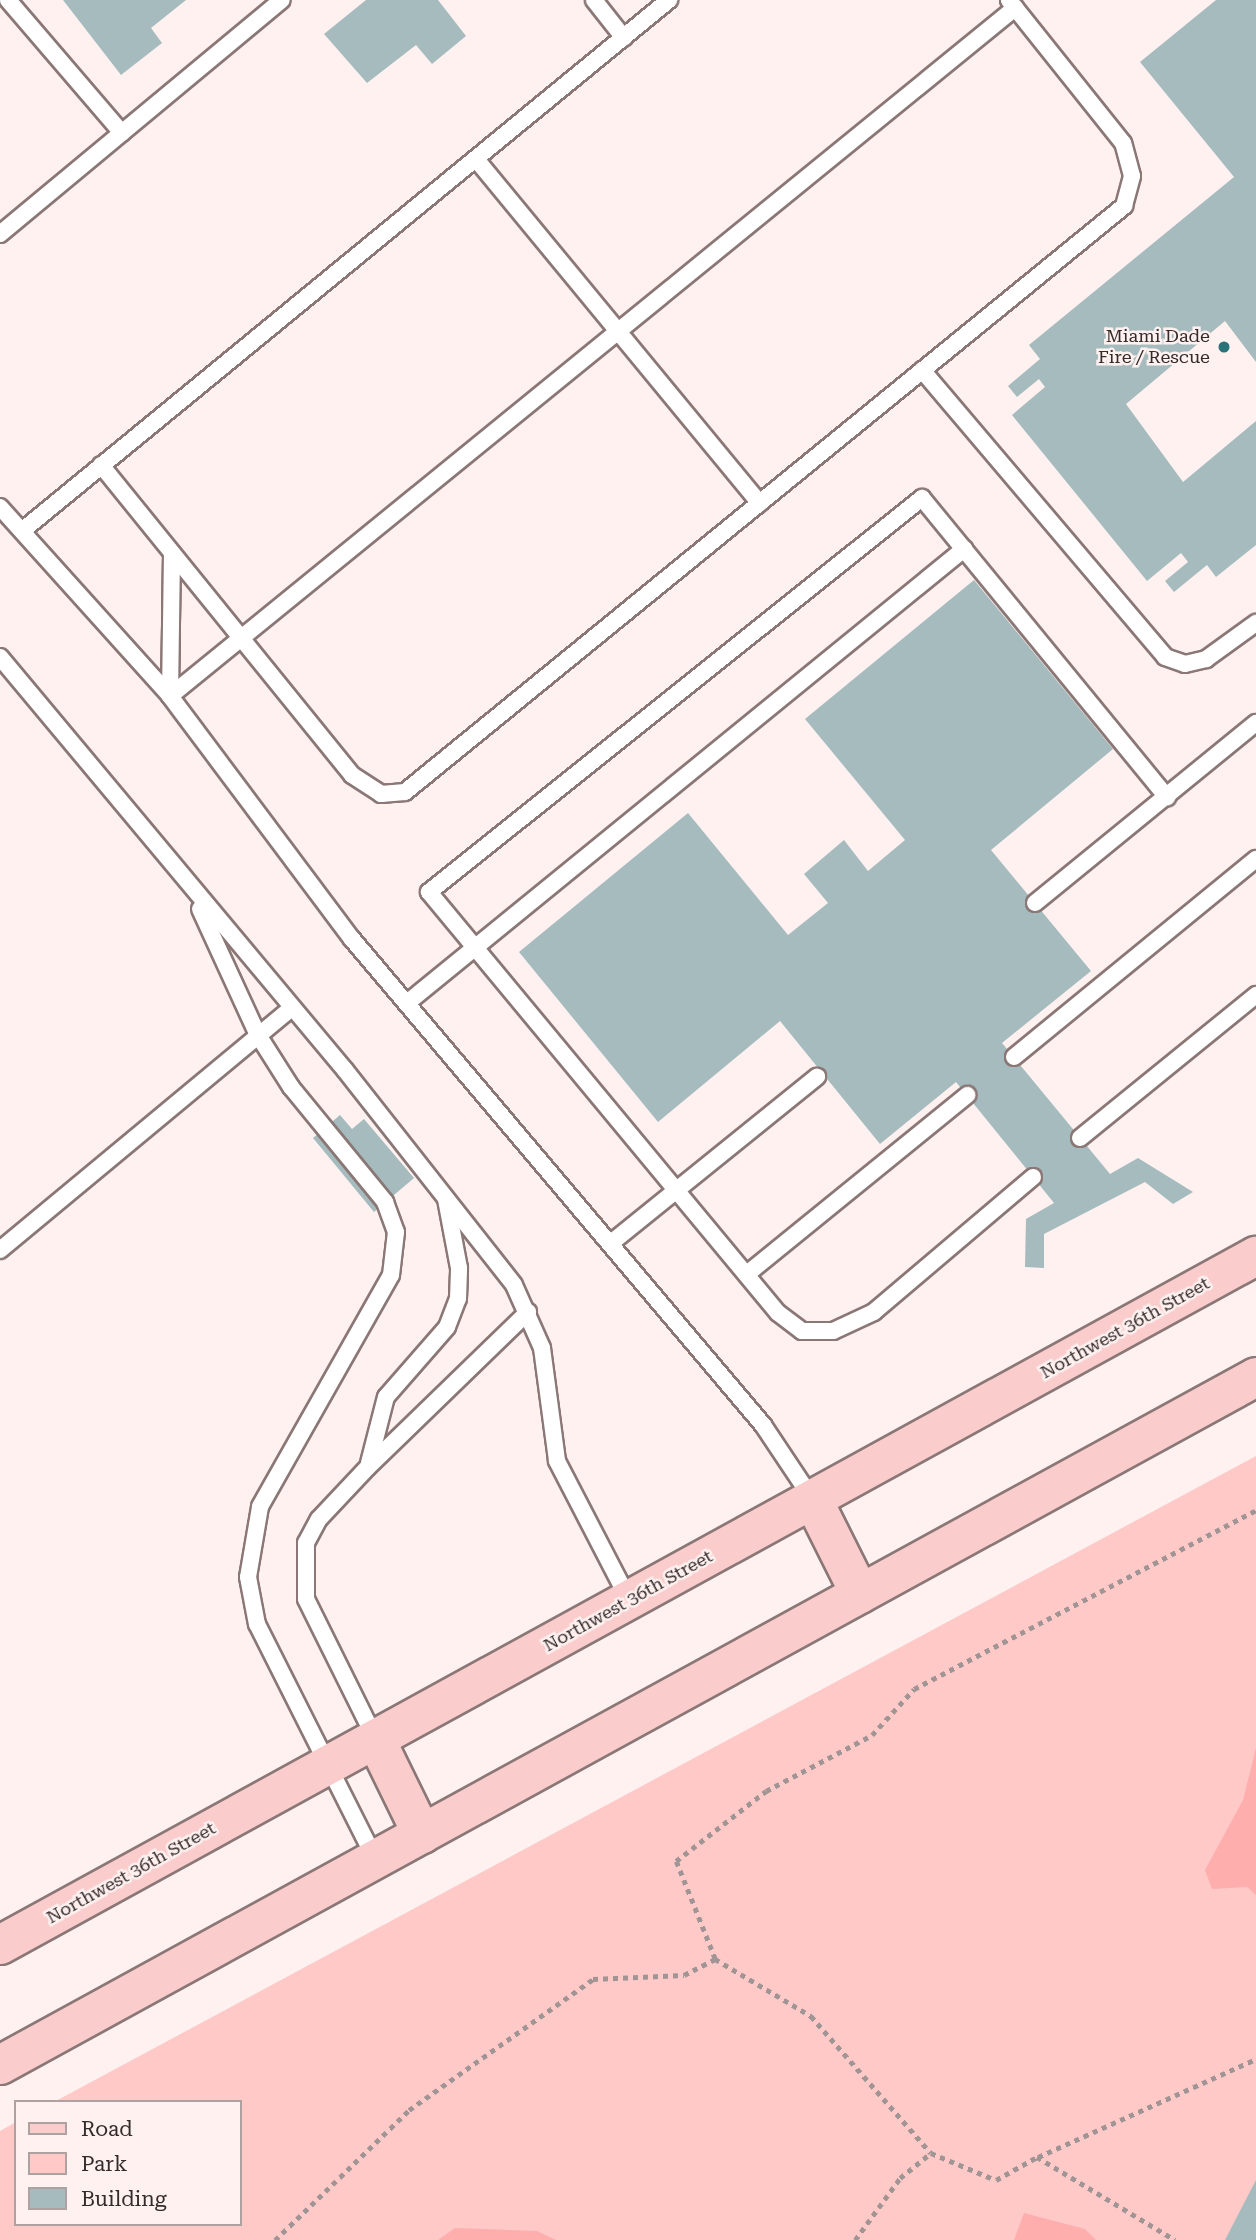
<!DOCTYPE html>
<style>
body{margin:0}
#map{position:relative;width:1256px;height:2240px;overflow:hidden;background:#fef1f0;font-family:"Roboto Serif",serif}
div>[style]{position:absolute}
.green>*{inset:0;background:#ffc9c8}
.water>*{inset:0;background:#feaead}
.building>*{inset:0;background:#a5bbbd}
.path>*{height:4.5px;margin-top:-2.25px;transform-origin:0;background:repeating-linear-gradient(90deg,#a09594 0 5px,transparent 0 10px)}
.roads{filter:drop-shadow(2px 0 #8a7776) drop-shadow(-2px 0 #8a7776) drop-shadow(0 2px #8a7776) drop-shadow(0 -2px #8a7776)}
.service>*{height:16px;margin:-8px;padding:0 8px;transform-origin:8px;border-radius:8px;background:#fff}
.primary>*{height:38px;margin:-19px;padding:0 19px;transform-origin:19px;border-radius:19px;background:#facdcc}
.dots>*{width:19px;height:19px;translate:-50% -50%;box-sizing:border-box;border:4px solid #fef1f0;border-radius:50%}
span{translate:-50% -50%;white-space:nowrap;text-align:center;line-height:1.15;-webkit-text-stroke:5px #fef1f0;paint-order:stroke}
.poi-label{font-size:18px;color:#342c2b}
.right{translate:-100% -50%;text-align:right}
.street-label{font-size:18px;color:#342c2b}
.legend{position:absolute;left:14px;top:2100px;width:228px;height:126px;box-sizing:border-box;background:#fef1f0;border:2px solid #ada2a1;margin:0;padding:9px 12px;list-style:none;font-size:21px;color:#342c2b}
.legend li{display:flex;align-items:center;gap:14px;height:35px}
.legend b{width:35px;border:2px solid #ada2a1}
</style>
<div id="map">
<div class="green">
<div style="clip-path:polygon(1256px 1456px,1256px 2227px,1250px 2240px,0 2240px,0 2131px,16px 2122px,16px 2224px,240px 2224px,240px 2102px,54px 2102px)"></div>
</div>
<div class="water">
<div style="clip-path:polygon(1256px 1748px,1256px 1895px,1247px 1887px,1212px 1889px,1205px 1870px,1243px 1800px)"></div>
<div style="clip-path:polygon(1024px 2213px,1085px 2229px,1096px 2240px,1014px 2240px)"></div>
<div style="clip-path:polygon(455px 2228px,537px 2231px,556px 2240px,438px 2240px)"></div>
</div>
<div class="building">
<div style="clip-path:polygon(63px 0,186px 0,151px 28px,162px 43px,121px 75px)"></div>
<div style="clip-path:polygon(366px 0,438px 0,466px 36px,432px 64px,416px 45px,367px 83px,324px 34px)"></div>
<div style="clip-path:polygon(1216px 0,1256px 0,1256px 362px,1225px 321px,1126px 404px,1183px 482px,1256px 421px,1256px 545px,1216px 577px,1207px 565px,1174px 592px,1165px 581px,1188px 562px,1181px 553px,1147px 581px,1012px 415px,1045px 387px,1039px 379px,1017px 397px,1008px 386px,1040px 359px,1029px 345px,1234px 177px,1140px 62px)"></div>
<div style="clip-path:polygon(974px 580px,1113px 749px,991px 850px,1091px 971px,1002px 1043px,1110px 1174px,1138px 1158px,1193px 1192px,1173px 1204px,1145px 1182px,1044px 1234px,1044px 1268px,1025px 1267px,1026px 1219px,1054px 1203px,956px 1082px,880px 1144px,780px 1021px,658px 1122px,519px 952px,688px 813px,788px 935px,828px 903px,804px 874px,844px 840px,868px 871px,905px 840px,805px 719px)"></div>
<div style="clip-path:polygon(340px 1115px,352px 1129px,364px 1119px,414px 1178px,374px 1212px,313px 1138px)"></div>
<div style="clip-path:polygon(1256px 2180px,1256px 2240px,1225px 2240px)"></div>
</div>
<div class="path">
<div style="left:715px;top:1959px;width:112px;rotate:30.7deg"></div>
<div style="left:811px;top:2016px;width:182px;rotate:48.8deg"></div>
<div style="left:1038px;top:2157px;width:239px;rotate:-24.2deg"></div>
<div style="left:275px;top:2240px;width:187px;rotate:-44.1deg"></div>
<div style="left:409px;top:2110px;width:226px;rotate:-35.4deg"></div>
<div style="left:593px;top:1979px;width:91px;rotate:-2.5deg"></div>
<div style="left:684px;top:1975px;width:35px;rotate:-27deg"></div>
<div style="left:715px;top:1959px;width:105px;rotate:-111.7deg"></div>
<div style="left:676px;top:1861px;width:114px;rotate:-37.9deg"></div>
<div style="left:766px;top:1791px;width:120px;rotate:-27.8deg"></div>
<div style="left:872px;top:1735px;width:62px;rotate:-47.6deg"></div>
<div style="left:914px;top:1689px;width:386px;rotate:-27.6deg"></div>
<div style="left:855px;top:2240px;width:77px;rotate:-54deg"></div>
<div style="left:900px;top:2178px;width:40px;rotate:-39deg"></div>
<div style="left:931px;top:2153px;width:70px;rotate:22.6deg"></div>
<div style="left:996px;top:2180px;width:47px;rotate:-29.3deg"></div>
<div style="left:1037px;top:2157px;width:161px;rotate:31deg"></div>
</div>
<div class="roads">
<div class="service">
<div style="left:8px;top:0;width:175px;rotate:49.4deg"></div>
<div style="left:594px;top:0;width:48px;rotate:51.7deg"></div>
<div style="left:476px;top:159px;width:446px;rotate:50.5deg"></div>
<div style="left:0;top:234px;width:366px;rotate:-39.7deg"></div>
<div style="left:922px;top:370px;width:376px;rotate:49.7deg"></div>
<div style="left:1165px;top:657px;width:21px;rotate:19deg"></div>
<div style="left:1185px;top:664px;width:22px;rotate:-13deg"></div>
<div style="left:1206px;top:659px;width:62px;rotate:-35.8deg"></div>
<div style="left:101px;top:465px;width:399px;rotate:51deg"></div>
<div style="left:352px;top:775px;width:35px;rotate:33deg"></div>
<div style="left:381px;top:794px;width:24px;rotate:-5deg"></div>
<div style="left:405px;top:792px;width:928px;rotate:-39.18deg"></div>
<div style="left:1124px;top:206px;width:31px;rotate:-75deg"></div>
<div style="left:1132px;top:176px;width:34px;rotate:-105deg"></div>
<div style="left:1123px;top:143px;width:183px;rotate:-128.6deg"></div>
<div style="left:0;top:507px;width:254px;rotate:48deg"></div>
<div style="left:170px;top:696px;width:304px;rotate:53.2deg"></div>
<div style="left:352px;top:939px;width:636px;rotate:49.78deg"></div>
<div style="left:763px;top:1425px;width:90px;rotate:56.3deg"></div>
<div style="left:23px;top:530px;width:836px;rotate:-39.37deg"></div>
<div style="left:0;top:657px;width:538px;rotate:50.13deg"></div>
<div style="left:345px;top:1070px;width:273px;rotate:51.8deg"></div>
<div style="left:514px;top:1285px;width:69px;rotate:66deg"></div>
<div style="left:542px;top:1348px;width:114px;rotate:82.4deg"></div>
<div style="left:557px;top:1461px;width:157px;rotate:62.6deg"></div>
<div style="left:170px;top:696px;width:1090px;rotate:-39.15deg"></div>
<div style="left:170px;top:696px;width:143px;rotate:-89.2deg"></div>
<div style="left:1035px;top:903px;width:285px;rotate:-39.2deg"></div>
<div style="left:200px;top:909px;width:139px;rotate:65.3deg"></div>
<div style="left:258px;top:1035px;width:62px;rotate:57.6deg"></div>
<div style="left:291px;top:1087px;width:149px;rotate:50.7deg"></div>
<div style="left:385px;top:1202px;width:32px;rotate:70deg"></div>
<div style="left:396px;top:1232px;width:43px;rotate:96.6deg"></div>
<div style="left:391px;top:1275px;width:266px;rotate:119.5deg"></div>
<div style="left:260px;top:1507px;width:71px;rotate:99.7deg"></div>
<div style="left:248px;top:1577px;width:48px;rotate:79.2deg"></div>
<div style="left:257px;top:1624px;width:263px;rotate:63.3deg"></div>
<div style="left:407px;top:1003px;width:719px;rotate:-39.18deg"></div>
<div style="left:1014px;top:1057px;width:313px;rotate:-39.3deg"></div>
<div style="left:1080px;top:1138px;width:227px;rotate:-39.1deg"></div>
<div style="left:1033px;top:1177px;width:209px;rotate:139.7deg"></div>
<div style="left:874px;top:1312px;width:45px;rotate:155.1deg"></div>
<div style="left:833px;top:1331px;width:31px;rotate:180deg"></div>
<div style="left:802px;top:1331px;width:30px;rotate:-143deg"></div>
<div style="left:778px;top:1313px;width:547px;rotate:-129.66deg"></div>
<div style="left:429px;top:892px;width:631px;rotate:-38.63deg"></div>
<div style="left:922px;top:498px;width:387px;rotate:50.7deg"></div>
<div style="left:611px;top:1243px;width:265px;rotate:-38.9deg"></div>
<div style="left:0;top:1250px;width:379px;rotate:-39.7deg"></div>
<div style="left:747px;top:1274px;width:284px;rotate:-39.1deg"></div>
<div style="left:369px;top:1463px;width:68px;rotate:-75.6deg"></div>
<div style="left:386px;top:1397px;width:93px;rotate:-48.9deg"></div>
<div style="left:447px;top:1327px;width:30px;rotate:-69deg"></div>
<div style="left:458px;top:1299px;width:31px;rotate:-88deg"></div>
<div style="left:459px;top:1268px;width:70px;rotate:-100.7deg"></div>
<div style="left:376px;top:1740px;width:157px;rotate:-116.4deg"></div>
<div style="left:306px;top:1599px;width:56px;rotate:-90deg"></div>
<div style="left:306px;top:1543px;width:27px;rotate:-62deg"></div>
<div style="left:319px;top:1519px;width:71px;rotate:-46.7deg"></div>
<div style="left:368px;top:1467px;width:223px;rotate:-44.1deg"></div>
</div>
<div class="primary">
<div style="left:813px;top:1500px;width:105px;rotate:63.4deg"></div>
<div style="left:376px;top:1740px;width:105px;rotate:63.9deg"></div>
<div style="left:0;top:1945px;width:1433px;rotate:-28.75deg"></div>
<div style="left:0;top:2065px;width:1432px;rotate:-28.71deg"></div>
</div>
</div>
<div class="dots">
<div style="left:1224px;top:347px;background:#297379"></div>
</div>
<div class="poi-label">
<span class="right" style="left:1210px;top:347px">Miami Dade<br>Fire / Rescue</span>
</div>
<div class="street-label">
<span style="left:1125px;top:1328px;rotate:-29deg">Northwest 36th Street</span>
<span style="left:628px;top:1601px;rotate:-29deg">Northwest 36th Street</span>
<span style="left:131px;top:1873px;rotate:-29deg">Northwest 36th Street</span>
</div>
<ul class="legend">
<li><b style="height:9px;background:#facdcc"></b>Road</li>
<li><b style="height:19px;background:#ffc9c8"></b>Park</li>
<li><b style="height:19px;background:#a5bbbd"></b>Building</li>
</ul>
</div>
